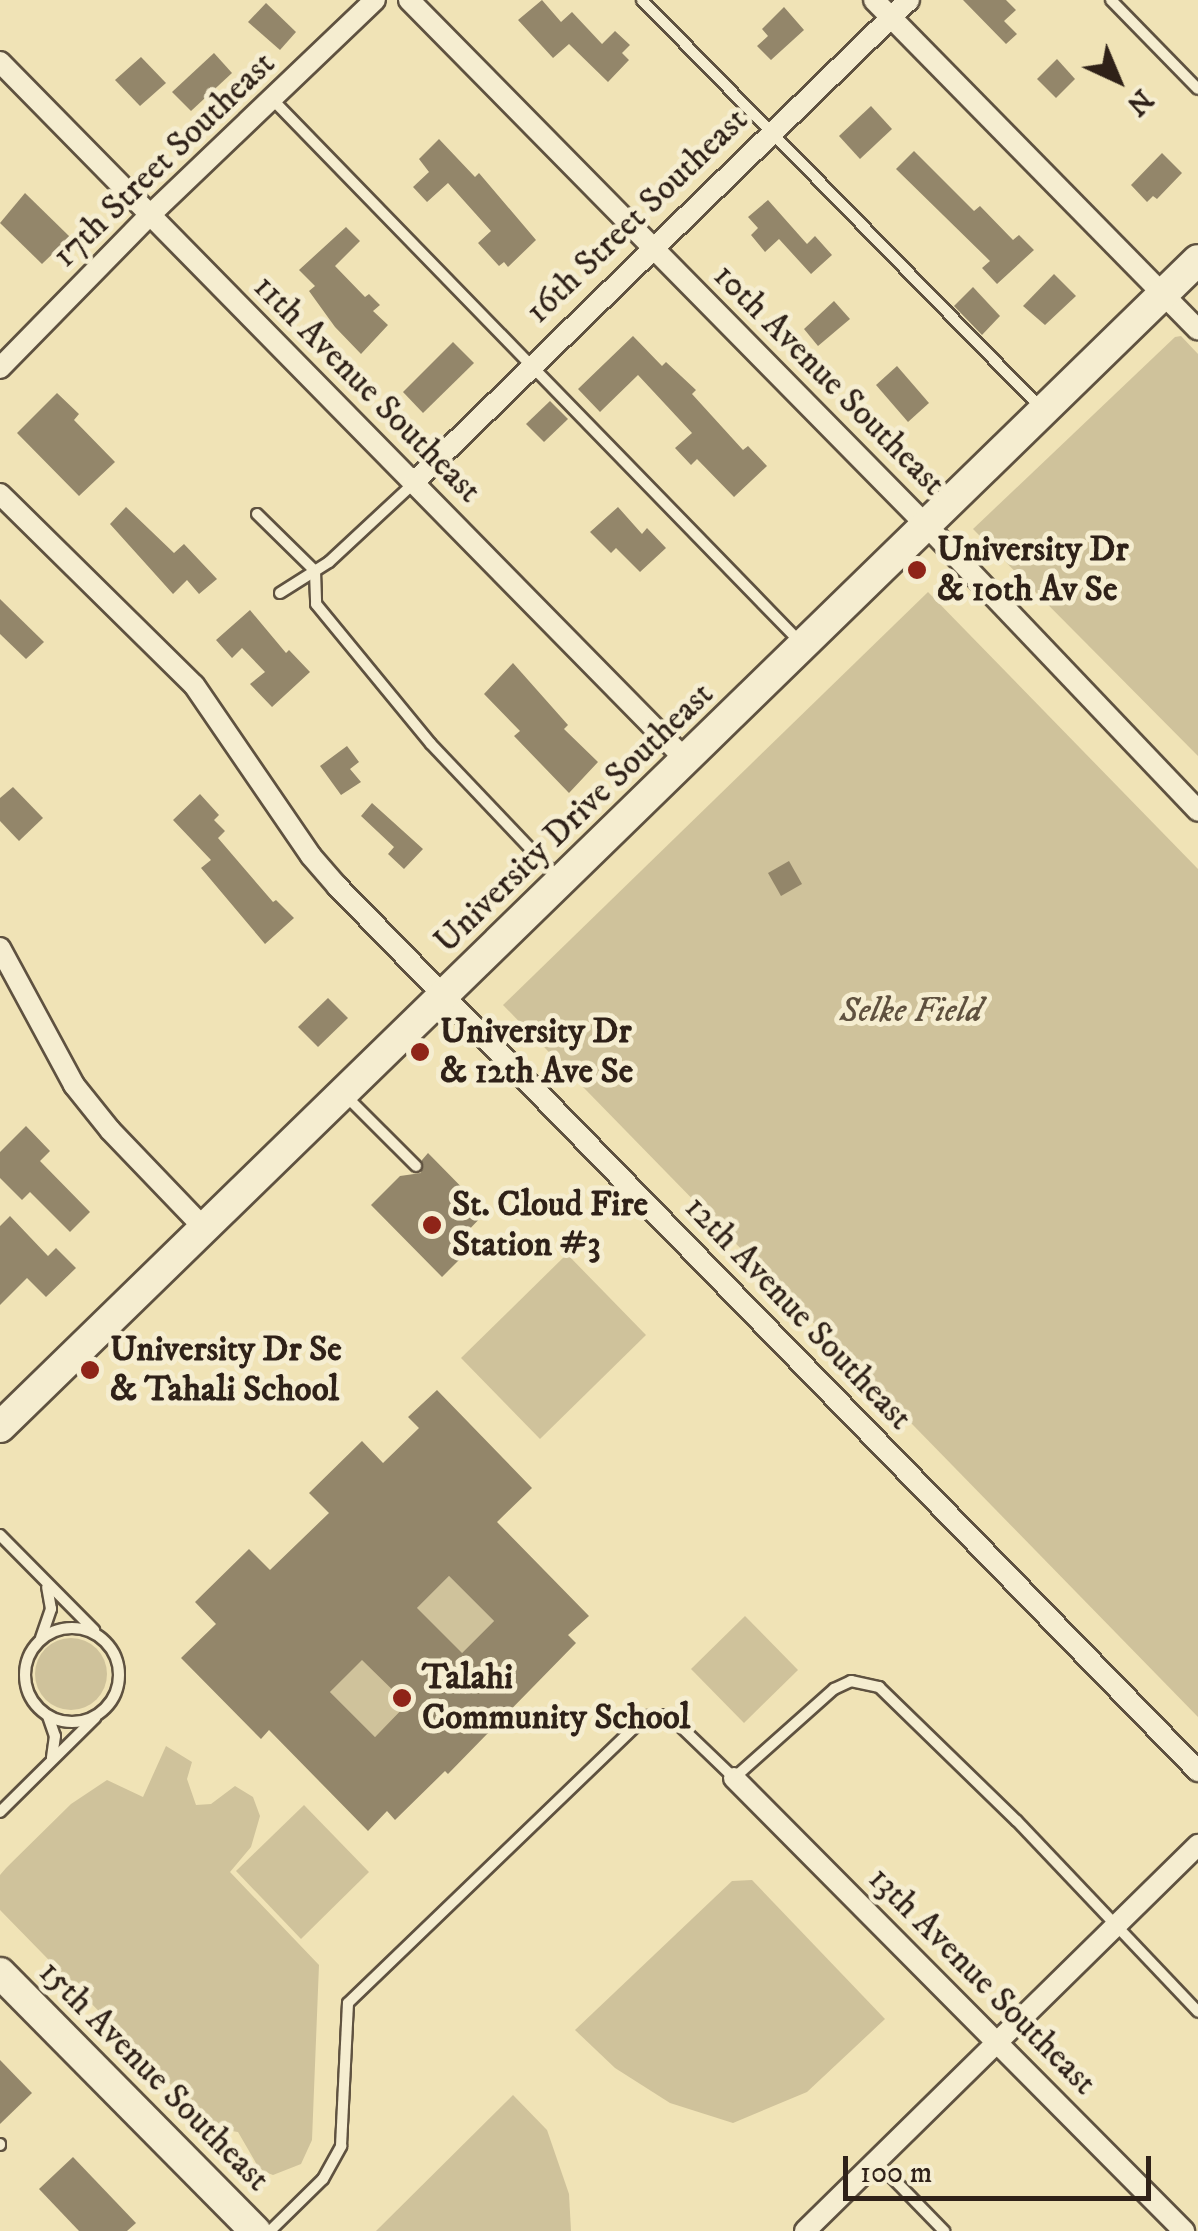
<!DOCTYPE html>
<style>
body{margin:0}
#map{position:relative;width:1198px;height:2231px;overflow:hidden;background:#f0e3b6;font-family:"IM FELL DW Pica",serif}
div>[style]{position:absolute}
.green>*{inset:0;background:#cfc29b}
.round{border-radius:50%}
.building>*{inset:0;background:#93866a}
.roads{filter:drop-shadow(2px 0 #5f5240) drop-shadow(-2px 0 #5f5240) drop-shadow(0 2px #5f5240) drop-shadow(0 -2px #5f5240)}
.lane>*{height:10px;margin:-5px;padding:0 5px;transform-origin:5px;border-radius:5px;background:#f5edd0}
.lane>.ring{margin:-5px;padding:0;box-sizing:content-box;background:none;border:10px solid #f5edd0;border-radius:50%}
.street>*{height:20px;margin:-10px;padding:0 10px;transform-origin:10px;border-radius:10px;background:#f5edd0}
.secondary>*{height:30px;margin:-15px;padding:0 15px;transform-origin:15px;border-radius:15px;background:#f5edd0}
.dots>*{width:28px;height:28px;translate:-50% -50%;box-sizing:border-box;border:5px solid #f5edd0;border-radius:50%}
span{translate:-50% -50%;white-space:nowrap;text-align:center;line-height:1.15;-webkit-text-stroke:10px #f5edd0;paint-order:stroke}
.street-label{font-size:35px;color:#2f2118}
.poi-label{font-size:35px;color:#2f2118;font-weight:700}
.left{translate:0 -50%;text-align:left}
.park-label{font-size:35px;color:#5f513f;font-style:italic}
.north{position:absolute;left:1068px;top:30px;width:100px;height:100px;-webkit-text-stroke:8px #f5edd0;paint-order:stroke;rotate:136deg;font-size:28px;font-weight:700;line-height:40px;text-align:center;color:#2f2118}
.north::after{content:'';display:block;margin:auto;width:35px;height:45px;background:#2f2118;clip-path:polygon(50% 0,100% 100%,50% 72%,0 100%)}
.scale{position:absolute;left:843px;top:2156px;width:308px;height:45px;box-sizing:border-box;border:5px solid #2f2118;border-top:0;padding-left:12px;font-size:30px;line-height:35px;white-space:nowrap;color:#2f2118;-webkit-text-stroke:8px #f5edd0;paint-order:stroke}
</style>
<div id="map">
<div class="green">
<div style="clip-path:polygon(1181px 336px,1198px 354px,1198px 756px,973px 529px,1175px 337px)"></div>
<div style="clip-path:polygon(928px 592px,1198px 869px,1198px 1717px,503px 1005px)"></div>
<div style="clip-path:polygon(567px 1254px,646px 1335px,540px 1439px,461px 1358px)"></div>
<div style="clip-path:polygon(449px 1576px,494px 1621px,460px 1655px,414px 1611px)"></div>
<div style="clip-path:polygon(745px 1616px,798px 1670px,744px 1723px,691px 1669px)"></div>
<div class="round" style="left:35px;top:1638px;width:72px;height:72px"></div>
<div style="clip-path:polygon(364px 1657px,409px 1702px,375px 1737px,330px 1692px)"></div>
<div style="clip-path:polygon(166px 1746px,192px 1762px,187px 1779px,196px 1805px,211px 1804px,235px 1786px,253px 1797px,260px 1816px,251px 1847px,230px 1872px,319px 1965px,312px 2140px,301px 2164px,273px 2175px,260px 2170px,238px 2132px,213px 2128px,0 1910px,0 1875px,6px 1868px,71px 1804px,107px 1780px,143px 1797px)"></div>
<div style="clip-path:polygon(304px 1805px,369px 1872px,301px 1939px,236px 1871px)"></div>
<div style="clip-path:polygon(752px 1880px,885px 2019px,807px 2092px,733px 2123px,670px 2103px,615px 2068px,575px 2030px,732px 1881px)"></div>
<div style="clip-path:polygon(513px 2095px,547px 2130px,569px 2194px,571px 2231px,376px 2231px)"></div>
</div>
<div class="building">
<div style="clip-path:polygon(542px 0,561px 22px,572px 12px,602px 44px,615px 31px,630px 45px,622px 53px,629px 60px,608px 82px,569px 44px,553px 58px,518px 20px)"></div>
<div style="clip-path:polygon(963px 0,1006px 0,1016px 10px,1004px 21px,1017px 34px,1006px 44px)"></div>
<div style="clip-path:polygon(266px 3px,296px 32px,280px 50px,248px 22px)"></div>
<div style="clip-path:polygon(784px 7px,804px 30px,771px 60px,757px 46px,768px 36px,762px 29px)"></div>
<div style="clip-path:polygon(214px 53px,232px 73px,191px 111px,172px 92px)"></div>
<div style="clip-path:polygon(141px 57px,166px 83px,140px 106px,115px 80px)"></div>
<div style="clip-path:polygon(1057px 59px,1075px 79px,1056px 98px,1037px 79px)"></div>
<div style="clip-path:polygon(871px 106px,892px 129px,860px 159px,839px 136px)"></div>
<div style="clip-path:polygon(439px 139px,475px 177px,479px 173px,536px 240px,508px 267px,504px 262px,499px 266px,478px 243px,491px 231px,448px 183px,427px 202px,413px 187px,429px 172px,419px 159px)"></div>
<div style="clip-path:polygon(914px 151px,974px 211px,980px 206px,1013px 240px,1019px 235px,1034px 250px,997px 284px,982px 268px,990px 261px,896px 169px)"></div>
<div style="clip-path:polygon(1162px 153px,1182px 173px,1157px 199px,1153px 196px,1147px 202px,1131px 185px)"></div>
<div style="clip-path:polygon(25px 193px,70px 237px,42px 264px,0 223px)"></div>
<div style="clip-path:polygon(768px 200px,807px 244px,815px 236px,832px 255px,811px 274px,779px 239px,765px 252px,751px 235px,758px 228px,748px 217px)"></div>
<div style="clip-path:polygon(346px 227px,360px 241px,335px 266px,365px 297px,369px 294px,380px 305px,373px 311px,388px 325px,361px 354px,335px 327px,309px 291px,315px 286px,299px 270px)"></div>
<div style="clip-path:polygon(1054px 274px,1076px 296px,1045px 325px,1023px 306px)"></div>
<div style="clip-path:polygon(973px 287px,1000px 316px,982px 335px,954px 306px)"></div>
<div style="clip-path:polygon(834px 301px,850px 319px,818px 346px,804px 329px)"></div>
<div style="clip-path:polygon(633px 336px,662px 366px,666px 362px,696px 390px,692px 394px,743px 450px,748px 446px,767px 466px,734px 497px,697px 459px,691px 465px,675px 448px,692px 433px,638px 375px,600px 412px,578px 389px)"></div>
<div style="clip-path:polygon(453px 342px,474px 363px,423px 413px,403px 392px)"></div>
<div style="clip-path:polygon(897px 366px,929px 403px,908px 422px,876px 385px)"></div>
<div style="clip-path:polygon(57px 393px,79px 414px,74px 420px,115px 462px,79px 496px,17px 433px)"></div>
<div style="clip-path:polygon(550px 401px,568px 419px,544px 442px,526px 424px)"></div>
<div style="clip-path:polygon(126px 507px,174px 553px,184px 544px,217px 579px,199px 594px,187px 580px,173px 594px,110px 524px)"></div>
<div style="clip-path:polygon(618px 507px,642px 534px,647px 528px,666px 548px,640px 572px,616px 548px,611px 553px,590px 532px)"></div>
<div style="clip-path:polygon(0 599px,44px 642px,26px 659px,0 634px)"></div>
<div style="clip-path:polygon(250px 610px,286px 653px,289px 650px,310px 672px,272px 707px,250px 684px,265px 672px,242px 648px,232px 658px,216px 640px)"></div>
<div style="clip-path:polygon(513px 663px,568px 725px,564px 729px,598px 762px,569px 793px,514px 736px,520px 731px,484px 694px)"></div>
<div style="clip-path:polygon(347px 746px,359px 762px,350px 769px,361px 782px,341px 795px,320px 766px)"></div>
<div style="clip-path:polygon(13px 787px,43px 818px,19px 841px,0 821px,0 798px)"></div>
<div style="clip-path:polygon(200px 794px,219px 815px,214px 820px,225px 831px,218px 838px,273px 902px,276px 900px,294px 918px,265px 944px,201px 868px,211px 860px,173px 820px)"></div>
<div style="clip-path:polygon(372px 803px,423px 849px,404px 869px,388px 854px,394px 847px,361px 816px)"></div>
<div style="clip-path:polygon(789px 861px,802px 884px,781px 896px,768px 873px)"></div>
<div style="clip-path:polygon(328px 998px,348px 1018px,318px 1047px,298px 1027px)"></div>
<div style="clip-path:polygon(26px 1126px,50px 1151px,40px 1161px,90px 1212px,70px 1232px,30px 1192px,22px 1200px,0 1178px,0 1152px)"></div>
<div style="clip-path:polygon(428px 1153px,486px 1212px,461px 1238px,471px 1248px,442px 1277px,371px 1205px,400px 1176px,421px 1173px,422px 1160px)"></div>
<div style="clip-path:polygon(10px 1216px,48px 1256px,56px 1248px,76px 1268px,46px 1297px,27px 1278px,0 1305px,0 1226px)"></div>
<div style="clip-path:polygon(evenodd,437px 1390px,532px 1488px,497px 1522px,589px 1616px,568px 1635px,576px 1643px,448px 1774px,445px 1771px,395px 1820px,387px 1811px,368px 1831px,269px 1730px,261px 1739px,181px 1658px,216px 1624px,195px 1602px,249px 1549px,270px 1570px,329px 1513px,309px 1493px,362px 1441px,383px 1463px,419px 1428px,408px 1417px,437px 1390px,449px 1576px,494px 1621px,462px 1653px,417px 1608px,449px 1576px,437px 1390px,362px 1660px,407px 1704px,375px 1737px,330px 1692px,362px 1660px)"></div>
<div style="clip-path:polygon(0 2060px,32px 2093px,0 2124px)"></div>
<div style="clip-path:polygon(73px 2157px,136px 2223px,127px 2231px,79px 2231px,39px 2189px)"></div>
</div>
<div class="roads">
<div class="lane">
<div style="left:642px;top:0;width:572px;rotate:45.64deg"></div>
<div style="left:1111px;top:0;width:124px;rotate:45.7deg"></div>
<div style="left:272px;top:99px;width:759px;rotate:45.8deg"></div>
<div style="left:257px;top:514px;width:81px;rotate:44.5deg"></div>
<div style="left:315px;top:571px;width:33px;rotate:88deg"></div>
<div style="left:316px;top:604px;width:181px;rotate:50.6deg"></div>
<div style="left:431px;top:744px;width:187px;rotate:46.5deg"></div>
<div style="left:280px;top:593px;width:58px;rotate:-32.3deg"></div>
<div style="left:329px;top:562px;width:116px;rotate:-42.9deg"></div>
<div style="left:346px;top:1096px;width:99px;rotate:45deg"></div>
<div style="left:0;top:1535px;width:134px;rotate:45.3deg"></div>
<div class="ring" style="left:25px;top:1628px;width:84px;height:84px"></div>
<div style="left:41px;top:1638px;width:31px;rotate:-71deg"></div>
<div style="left:51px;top:1609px;width:22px;rotate:-100deg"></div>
<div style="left:48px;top:1716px;width:21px;rotate:71deg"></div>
<div style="left:55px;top:1736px;width:22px;rotate:98deg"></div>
<div style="left:0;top:1812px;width:134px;rotate:-44.7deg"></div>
<div style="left:0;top:2144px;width:1px;rotate:90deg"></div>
<div style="left:876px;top:2161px;width:98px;rotate:45.8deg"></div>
<div style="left:270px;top:2231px;width:74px;rotate:-44.5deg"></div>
<div style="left:323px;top:2179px;width:38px;rotate:-61deg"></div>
<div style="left:341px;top:2146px;width:143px;rotate:-87.2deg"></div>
<div style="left:348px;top:2003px;width:414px;rotate:-43.9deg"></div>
<div style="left:646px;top:1716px;width:16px;rotate:-4deg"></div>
<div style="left:662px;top:1715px;width:20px;rotate:30deg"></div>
<div style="left:679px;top:1725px;width:76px;rotate:43.9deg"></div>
<div style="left:734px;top:1778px;width:134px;rotate:-41.7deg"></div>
<div style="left:834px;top:1689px;width:19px;rotate:-25deg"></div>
<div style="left:851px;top:1681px;width:29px;rotate:12deg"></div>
<div style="left:879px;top:1687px;width:192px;rotate:44.2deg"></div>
<div style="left:1017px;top:1821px;width:263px;rotate:46.5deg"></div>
</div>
<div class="street">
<div style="left:409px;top:0;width:735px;rotate:45.44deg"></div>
<div style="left:925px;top:524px;width:396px;rotate:46.4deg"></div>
<div style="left:874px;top:0;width:462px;rotate:45.5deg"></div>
<div style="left:0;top:62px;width:980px;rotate:45.5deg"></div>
<div style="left:0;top:368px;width:214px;rotate:-45.6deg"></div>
<div style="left:150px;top:215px;width:311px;rotate:-43.7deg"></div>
<div style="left:414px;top:482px;width:691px;rotate:-44.24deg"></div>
<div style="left:0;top:494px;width:272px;rotate:44.6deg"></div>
<div style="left:194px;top:685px;width:207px;rotate:55.6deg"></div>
<div style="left:311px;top:856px;width:40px;rotate:49deg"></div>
<div style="left:337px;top:886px;width:1235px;rotate:45.79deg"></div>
<div style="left:0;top:948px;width:156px;rotate:61.6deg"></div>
<div style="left:74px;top:1085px;width:58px;rotate:51.3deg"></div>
<div style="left:110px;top:1130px;width:137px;rotate:46.2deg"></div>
<div style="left:734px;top:1778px;width:639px;rotate:45.19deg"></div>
<div style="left:805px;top:2231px;width:551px;rotate:-44.49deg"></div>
</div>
<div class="secondary">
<div style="left:0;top:1427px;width:1672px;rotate:-44.25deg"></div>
<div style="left:0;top:1973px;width:363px;rotate:45.3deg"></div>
</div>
</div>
<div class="dots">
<div style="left:917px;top:570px;background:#8f2418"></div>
<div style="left:420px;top:1052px;background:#8f2418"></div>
<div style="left:432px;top:1225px;background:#8f2418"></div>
<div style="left:90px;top:1370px;background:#8f2418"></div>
<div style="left:402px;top:1698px;background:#8f2418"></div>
</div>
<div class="street-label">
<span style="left:164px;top:160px;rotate:-44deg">17th Street Southeast</span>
<span style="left:637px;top:216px;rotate:-44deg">16th Street Southeast</span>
<span style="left:829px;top:380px;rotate:45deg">10th Avenue Southeast</span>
<span style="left:367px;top:389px;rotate:45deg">11th Avenue Southeast</span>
<span style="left:574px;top:818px;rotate:-44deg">University Drive Southeast</span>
<span style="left:798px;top:1313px;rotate:46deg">12th Avenue Southeast</span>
<span style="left:982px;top:1981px;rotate:45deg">13th Avenue Southeast</span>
<span style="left:154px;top:2076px;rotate:45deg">15th Avenue Southeast</span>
</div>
<div class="poi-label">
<span class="left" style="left:937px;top:570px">University Dr<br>&amp; 10th Av Se</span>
<span class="left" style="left:440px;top:1052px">University Dr<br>&amp; 12th Ave Se</span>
<span class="left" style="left:452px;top:1225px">St. Cloud Fire<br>Station #3</span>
<span class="left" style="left:110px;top:1370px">University Dr Se<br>&amp; Tahali School</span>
<span class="left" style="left:422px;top:1698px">Talahi<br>Community School</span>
</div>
<div class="park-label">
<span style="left:911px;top:1011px">Selke Field</span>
</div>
<div class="north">N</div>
<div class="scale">100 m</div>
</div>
